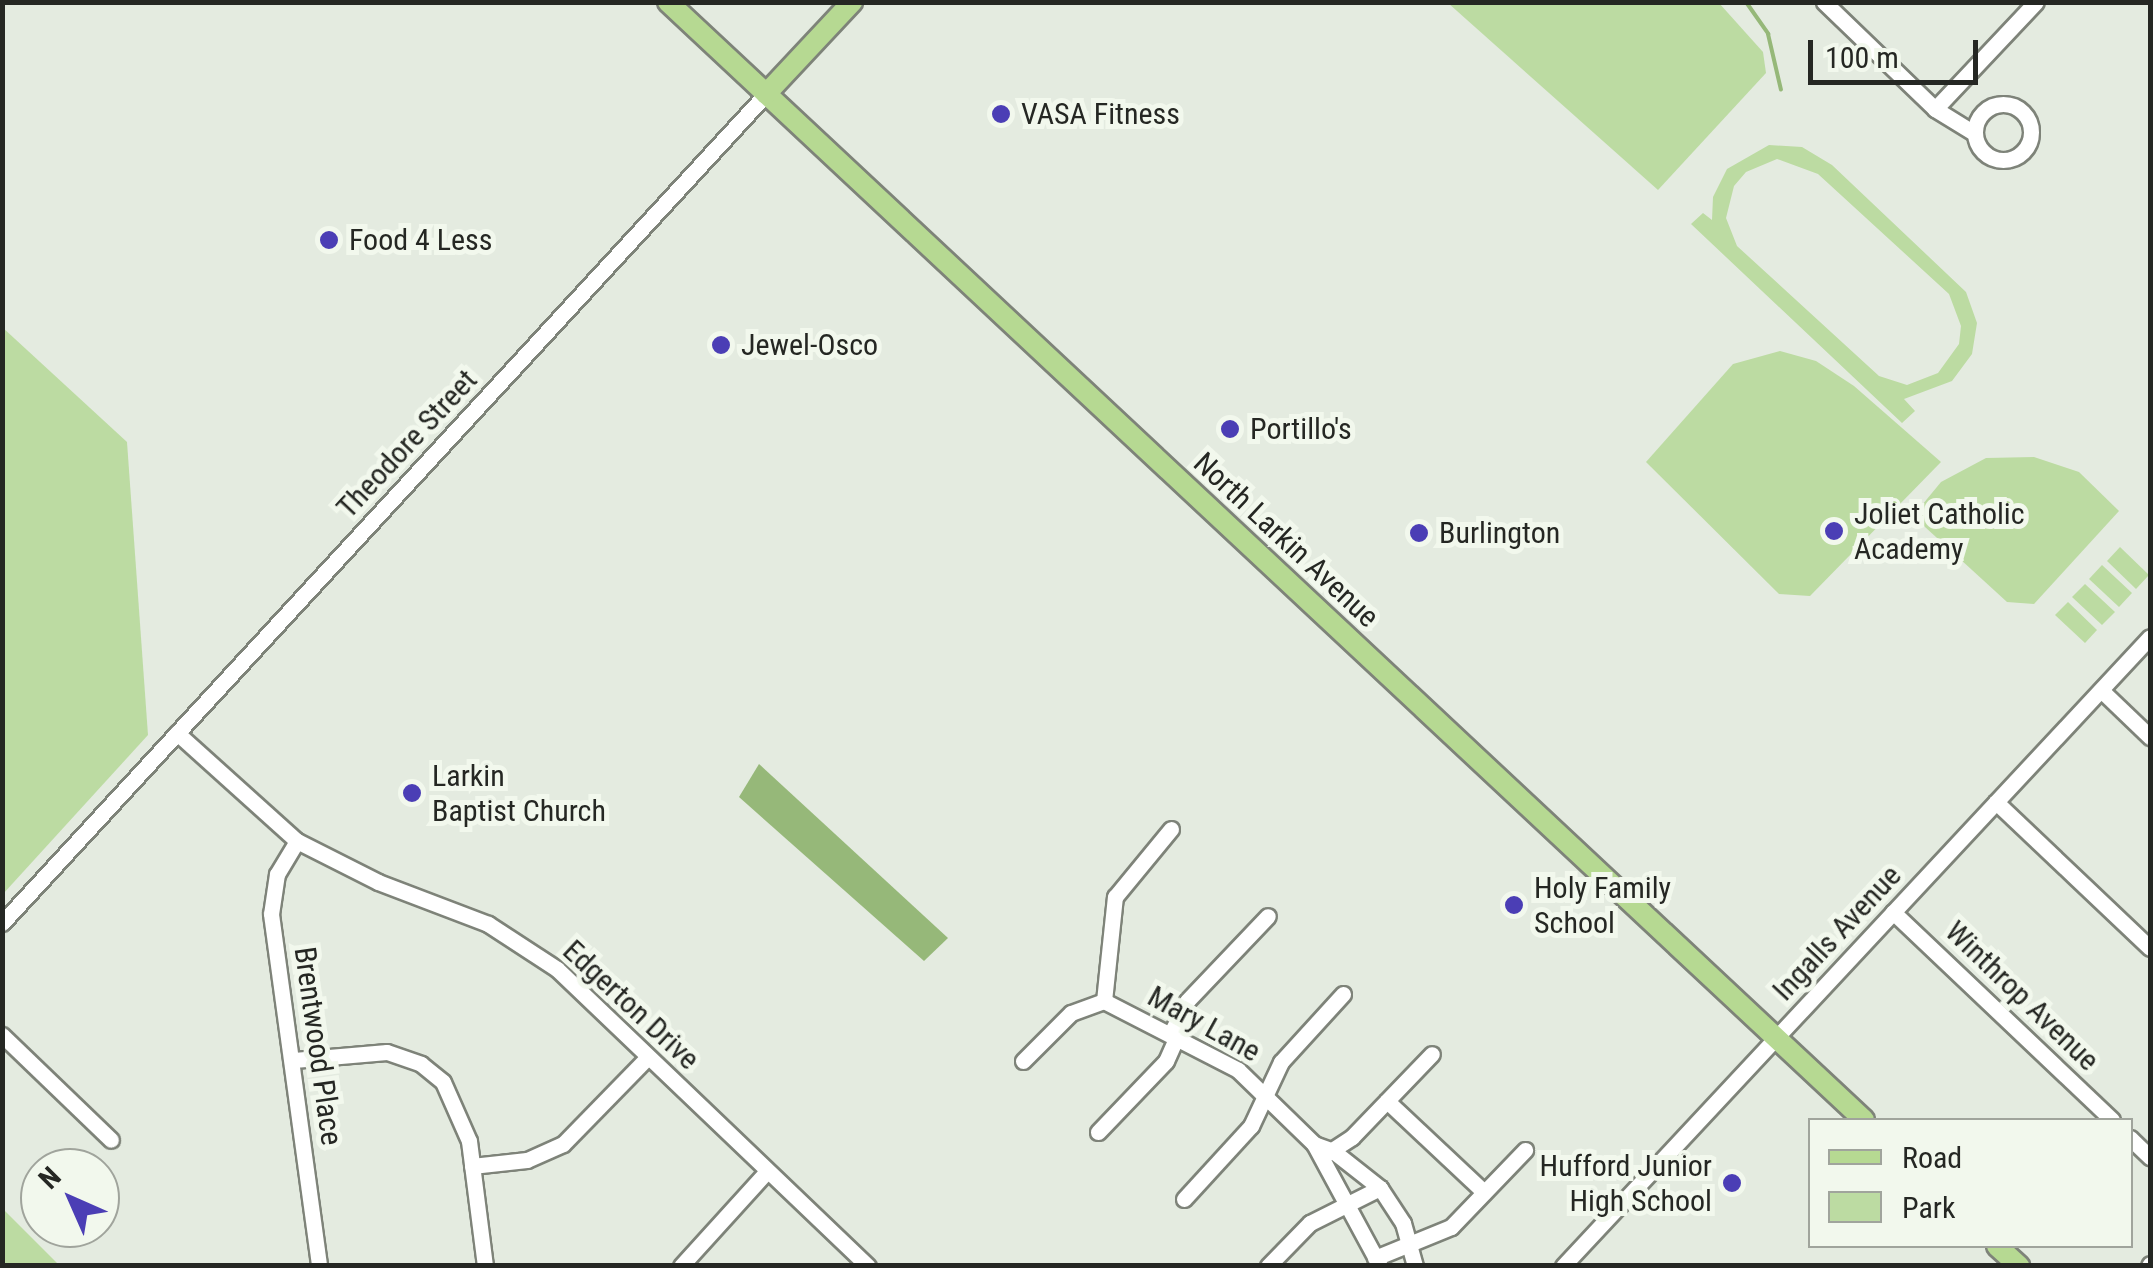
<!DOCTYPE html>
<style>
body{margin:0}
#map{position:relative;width:2153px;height:1268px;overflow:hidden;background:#e4ebe0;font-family:"Roboto Condensed",sans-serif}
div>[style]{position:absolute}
.green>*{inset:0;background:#bcdba2}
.water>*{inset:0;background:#96b879}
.stream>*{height:4px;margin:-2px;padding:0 2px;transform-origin:2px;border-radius:2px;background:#96b879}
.roads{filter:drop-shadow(2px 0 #7e8379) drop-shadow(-2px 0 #7e8379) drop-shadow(0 2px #7e8379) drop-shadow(0 -2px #7e8379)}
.minor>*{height:15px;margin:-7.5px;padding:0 7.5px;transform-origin:7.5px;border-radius:7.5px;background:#fff}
.minor>.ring{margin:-7.5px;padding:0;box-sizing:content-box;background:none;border:15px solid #fff;border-radius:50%}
.major>*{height:20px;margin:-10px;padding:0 10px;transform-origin:10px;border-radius:10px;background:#b6d992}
.dots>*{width:28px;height:28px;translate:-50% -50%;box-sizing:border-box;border:5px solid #f2f8ed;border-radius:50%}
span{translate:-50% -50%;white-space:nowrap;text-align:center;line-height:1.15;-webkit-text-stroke:10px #f2f8ed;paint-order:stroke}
.poi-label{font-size:30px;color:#252723}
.left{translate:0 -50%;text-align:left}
.right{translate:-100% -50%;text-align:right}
.street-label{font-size:30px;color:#252723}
.frame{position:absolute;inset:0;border:5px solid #252723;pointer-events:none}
.legend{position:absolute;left:1808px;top:1118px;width:325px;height:130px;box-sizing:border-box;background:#f2f8ed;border:2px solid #a0a49c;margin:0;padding:12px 18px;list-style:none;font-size:30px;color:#252723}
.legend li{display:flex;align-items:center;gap:20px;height:50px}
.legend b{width:50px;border:2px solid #a0a49c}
.north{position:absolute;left:20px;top:1148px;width:100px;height:100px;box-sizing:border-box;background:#f2f8ed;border:2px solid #a0a49c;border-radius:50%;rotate:315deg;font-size:28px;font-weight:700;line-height:40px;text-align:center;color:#252723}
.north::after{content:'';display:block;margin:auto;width:35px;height:45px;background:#4b3eb5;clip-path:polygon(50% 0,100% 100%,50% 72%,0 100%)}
.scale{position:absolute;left:1808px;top:40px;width:170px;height:45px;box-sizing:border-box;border:5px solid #252723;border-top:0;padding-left:12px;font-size:30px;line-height:35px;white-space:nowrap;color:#252723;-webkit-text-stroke:8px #f2f8ed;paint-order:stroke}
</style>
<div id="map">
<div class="green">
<div style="clip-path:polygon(1448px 3px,1719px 3px,1763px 52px,1766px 73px,1658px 190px)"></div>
<div style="clip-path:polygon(evenodd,1769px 145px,1802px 147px,1832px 165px,1966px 292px,1977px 323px,1972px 354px,1952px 381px,1904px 399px,1915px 411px,1902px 423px,1691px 224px,1703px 213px,1712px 220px,1713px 197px,1727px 169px,1769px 145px,1777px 159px,1818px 174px,1949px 294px,1961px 326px,1959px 344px,1938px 373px,1907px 385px,1879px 376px,1737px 246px,1726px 218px,1734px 186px,1746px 172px,1777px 159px)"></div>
<div style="clip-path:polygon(2px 327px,127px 442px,148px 735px,3px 894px)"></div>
<div style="clip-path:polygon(1780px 351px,1816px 361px,1854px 386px,1941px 462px,1810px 596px,1779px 594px,1646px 462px,1733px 364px)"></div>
<div style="clip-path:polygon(2034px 457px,2079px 472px,2119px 511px,2034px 604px,2007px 602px,1913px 516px,1941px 482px,1986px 458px)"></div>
<div style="clip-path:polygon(2120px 547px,2149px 575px,2136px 589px,2107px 561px)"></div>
<div style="clip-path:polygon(2102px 565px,2132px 593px,2119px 607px,2089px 579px)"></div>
<div style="clip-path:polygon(2085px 584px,2115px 612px,2102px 625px,2072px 597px)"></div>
<div style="clip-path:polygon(2068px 602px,2097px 630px,2085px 643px,2055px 615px)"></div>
<div style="clip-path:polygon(3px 1209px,59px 1265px,3px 1265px)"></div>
</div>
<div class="water">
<div style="clip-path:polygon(759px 764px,948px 938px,924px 961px,739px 797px)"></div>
</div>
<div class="stream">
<div style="left:1746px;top:2px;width:39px;rotate:55deg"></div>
<div style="left:1768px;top:34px;width:57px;rotate:76.9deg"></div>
</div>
<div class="roads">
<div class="minor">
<div style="left:1824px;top:2px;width:154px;rotate:43.9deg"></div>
<div style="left:1935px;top:109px;width:46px;rotate:31.6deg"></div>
<div class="ring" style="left:1975px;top:104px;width:41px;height:41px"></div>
<div style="left:1935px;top:109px;width:147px;rotate:-46.7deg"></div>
<div style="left:2101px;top:690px;width:68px;rotate:43.8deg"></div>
<div style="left:177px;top:733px;width:161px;rotate:42deg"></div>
<div style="left:297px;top:841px;width:91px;rotate:26.8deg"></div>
<div style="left:378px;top:882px;width:118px;rotate:20.9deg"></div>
<div style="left:488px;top:924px;width:82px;rotate:33.1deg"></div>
<div style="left:557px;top:969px;width:430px;rotate:43.7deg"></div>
<div style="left:1996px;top:802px;width:212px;rotate:43.5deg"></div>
<div style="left:297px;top:841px;width:39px;rotate:121deg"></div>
<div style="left:277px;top:874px;width:40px;rotate:98.5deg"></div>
<div style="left:271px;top:914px;width:355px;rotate:82.2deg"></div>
<div style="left:1893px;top:912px;width:302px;rotate:43.5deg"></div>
<div style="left:2px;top:923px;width:1127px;rotate:-47.34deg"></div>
<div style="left:1104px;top:1001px;width:151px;rotate:27.2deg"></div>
<div style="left:1238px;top:1070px;width:106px;rotate:44.2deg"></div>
<div style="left:1104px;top:1001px;width:105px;rotate:-84deg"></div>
<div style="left:1115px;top:897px;width:88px;rotate:-50.5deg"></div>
<div style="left:1171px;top:1033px;width:36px;rotate:-63deg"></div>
<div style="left:1187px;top:1001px;width:117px;rotate:-46.4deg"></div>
<div style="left:2px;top:1035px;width:151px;rotate:43.9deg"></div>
<div style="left:294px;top:1060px;width:93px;rotate:-4.9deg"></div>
<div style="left:387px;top:1052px;width:36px;rotate:19deg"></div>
<div style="left:421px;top:1064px;width:28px;rotate:39deg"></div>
<div style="left:443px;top:1082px;width:64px;rotate:66.2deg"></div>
<div style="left:469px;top:1141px;width:126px;rotate:82.7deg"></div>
<div style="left:1023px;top:1061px;width:68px;rotate:-45deg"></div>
<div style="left:1071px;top:1013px;width:35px;rotate:-20deg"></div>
<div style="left:1387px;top:1101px;width:133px;rotate:43.2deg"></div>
<div style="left:1098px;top:1132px;width:98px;rotate:-46.2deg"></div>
<div style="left:1166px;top:1061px;width:27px;rotate:-66deg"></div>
<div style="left:2130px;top:1138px;width:28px;rotate:44deg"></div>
<div style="left:1326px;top:1154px;width:31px;rotate:-33deg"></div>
<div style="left:1352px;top:1137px;width:115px;rotate:-46.1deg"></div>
<div style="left:472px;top:1166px;width:55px;rotate:-6.2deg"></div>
<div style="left:527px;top:1160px;width:39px;rotate:-24deg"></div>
<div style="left:563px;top:1144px;width:120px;rotate:-45.7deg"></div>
<div style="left:1184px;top:1199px;width:99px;rotate:-47.5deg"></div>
<div style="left:1251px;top:1126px;width:71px;rotate:-64.9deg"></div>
<div style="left:1281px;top:1062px;width:92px;rotate:-47.6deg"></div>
<div style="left:1375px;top:1258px;width:82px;rotate:-22.2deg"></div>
<div style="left:1451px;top:1227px;width:107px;rotate:-46.1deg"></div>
<div style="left:681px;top:1266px;width:128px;rotate:-47.8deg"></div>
<div style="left:1268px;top:1266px;width:60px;rotate:-45.7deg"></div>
<div style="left:1310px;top:1223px;width:78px;rotate:-26.6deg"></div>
<div style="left:1380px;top:1266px;width:139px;rotate:-118.4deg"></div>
<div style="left:1314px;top:1144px;width:20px;rotate:20deg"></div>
<div style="left:1333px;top:1151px;width:60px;rotate:38.2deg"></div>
<div style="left:1380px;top:1188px;width:42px;rotate:56.7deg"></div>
<div style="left:1403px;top:1223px;width:45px;rotate:74.4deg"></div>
<div style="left:1563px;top:1266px;width:860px;rotate:-46.98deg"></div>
<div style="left:2149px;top:1266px;width:2px;rotate:-63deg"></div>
</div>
<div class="major">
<div style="left:668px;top:2px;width:1637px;rotate:43.07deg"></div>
<div style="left:766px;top:94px;width:126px;rotate:-46.9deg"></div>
<div style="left:1997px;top:1246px;width:30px;rotate:42deg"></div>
</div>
</div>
<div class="dots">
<div style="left:1001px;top:114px;background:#4b3eb5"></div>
<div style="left:329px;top:240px;background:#4b3eb5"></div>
<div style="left:721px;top:345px;background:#4b3eb5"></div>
<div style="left:1230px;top:429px;background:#4b3eb5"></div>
<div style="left:1834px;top:531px;background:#4b3eb5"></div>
<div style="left:1419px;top:533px;background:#4b3eb5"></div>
<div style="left:412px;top:793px;background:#4b3eb5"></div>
<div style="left:1514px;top:905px;background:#4b3eb5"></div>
<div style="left:1732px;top:1183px;background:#4b3eb5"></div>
</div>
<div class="poi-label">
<span class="left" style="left:1021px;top:114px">VASA Fitness</span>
<span class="left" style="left:349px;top:240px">Food 4 Less</span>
<span class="left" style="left:741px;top:345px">Jewel-Osco</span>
<span class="left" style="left:1250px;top:429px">Portillo's</span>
<span class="left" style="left:1854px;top:531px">Joliet Catholic<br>Academy</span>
<span class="left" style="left:1439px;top:533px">Burlington</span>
<span class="left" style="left:432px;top:793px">Larkin<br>Baptist Church</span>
<span class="left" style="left:1534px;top:905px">Holy Family<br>School</span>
<span class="right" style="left:1712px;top:1183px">Hufford Junior<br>High School</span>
</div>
<div class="street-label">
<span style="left:407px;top:444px;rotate:-47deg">Theodore Street</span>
<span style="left:1286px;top:540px;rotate:43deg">North Larkin Avenue</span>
<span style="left:1837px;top:933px;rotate:-47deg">Ingalls Avenue</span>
<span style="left:2022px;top:996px;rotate:44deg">Winthrop Avenue</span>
<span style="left:631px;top:1005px;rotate:43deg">Edgerton Drive</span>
<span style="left:1204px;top:1024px;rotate:29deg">Mary Lane</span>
<span style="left:318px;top:1046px;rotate:82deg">Brentwood Place</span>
</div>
<div class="frame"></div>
<ul class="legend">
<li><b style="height:12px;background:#b6d992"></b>Road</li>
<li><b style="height:28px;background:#bcdba2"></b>Park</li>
</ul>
<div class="north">N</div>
<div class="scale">100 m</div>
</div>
